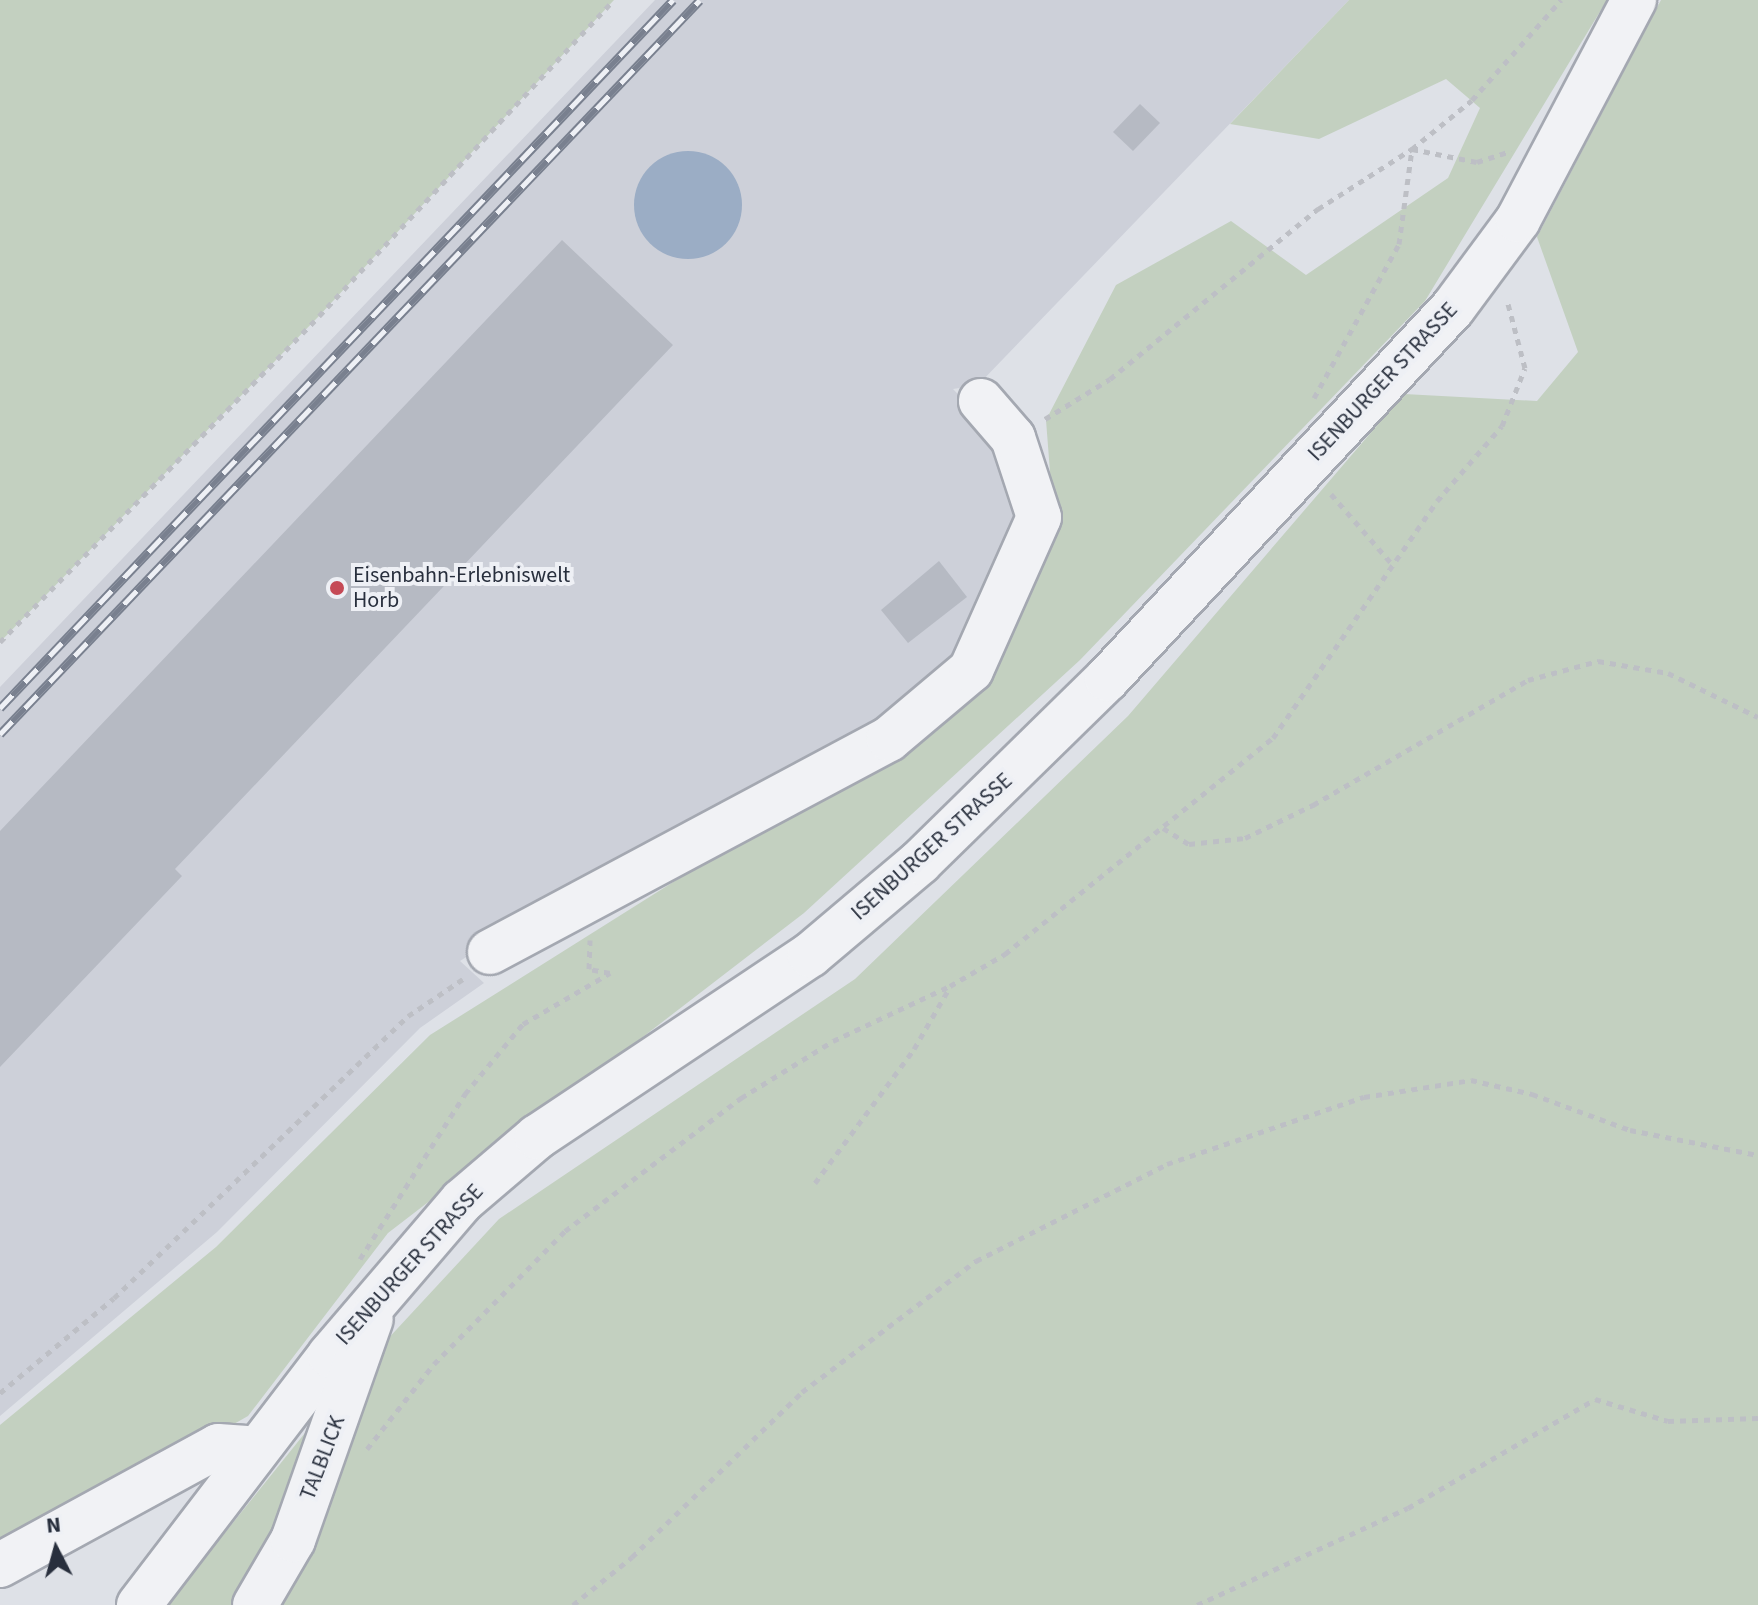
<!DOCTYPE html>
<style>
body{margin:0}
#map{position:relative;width:1758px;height:1605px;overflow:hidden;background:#dee1e7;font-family:"Source Sans 3",sans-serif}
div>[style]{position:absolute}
.built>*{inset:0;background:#cdd0d9}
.green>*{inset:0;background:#c3d0c0}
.water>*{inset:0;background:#9badc5}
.round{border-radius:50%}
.building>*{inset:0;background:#b6bac3}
.path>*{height:5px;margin-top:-2.5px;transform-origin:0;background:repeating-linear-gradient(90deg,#bdbfc5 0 6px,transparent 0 12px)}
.roads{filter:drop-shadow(2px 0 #a4a8b1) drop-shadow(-2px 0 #a4a8b1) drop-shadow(0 2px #a4a8b1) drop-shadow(0 -2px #a4a8b1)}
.minor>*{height:44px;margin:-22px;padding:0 22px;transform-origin:22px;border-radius:22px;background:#f1f2f5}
.rail>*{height:9px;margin-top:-4.5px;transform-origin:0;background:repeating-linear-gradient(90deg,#eef0f5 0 18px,#79808f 0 36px);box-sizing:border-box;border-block:2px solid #79808f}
.dots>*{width:22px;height:22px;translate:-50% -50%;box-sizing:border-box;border:4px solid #eef0f5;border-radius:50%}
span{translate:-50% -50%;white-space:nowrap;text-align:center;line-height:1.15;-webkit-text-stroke:8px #eef0f5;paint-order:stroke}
.street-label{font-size:22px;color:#282f3d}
.poi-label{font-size:22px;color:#282f3d}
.left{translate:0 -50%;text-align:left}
.north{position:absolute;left:16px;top:1509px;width:80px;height:80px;-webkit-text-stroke:6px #eef0f5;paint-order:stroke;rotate:354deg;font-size:22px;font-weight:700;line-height:32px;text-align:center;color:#282f3d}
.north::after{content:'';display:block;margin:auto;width:28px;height:36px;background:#282f3d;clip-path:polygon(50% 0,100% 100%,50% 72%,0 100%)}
</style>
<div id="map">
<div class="built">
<div style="clip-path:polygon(655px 0,1349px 0,978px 385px,953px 389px,1006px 445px,1025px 513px,960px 661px,879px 731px,588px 879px,460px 961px,484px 983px,420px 1028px,217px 1232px,0 1416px,0 687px)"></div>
</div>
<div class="green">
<div style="clip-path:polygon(0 0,614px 0,319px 316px,0 642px)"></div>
<div style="clip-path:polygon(1349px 0,1607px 0,1425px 301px,1080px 660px,804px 913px,388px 1233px,248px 1416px,0 1557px,0 1425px,216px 1247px,430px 1035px,686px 874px,912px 742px,1053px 511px,1046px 420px,1116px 285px,1231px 221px,1306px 275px,1448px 178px,1480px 108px,1446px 79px,1319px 139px,1230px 124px)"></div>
<div style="clip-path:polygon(1661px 0,1758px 0,1758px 1605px,167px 1605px,333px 1398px,499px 1219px,855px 979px,1128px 716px,1404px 394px,1537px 401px,1578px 352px,1537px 237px)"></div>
</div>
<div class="water">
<div class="round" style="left:634px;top:151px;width:108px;height:108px"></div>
</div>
<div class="building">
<div style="clip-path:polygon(1140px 104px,1160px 123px,1133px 151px,1113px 132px)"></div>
<div style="clip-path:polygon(562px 240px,673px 345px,175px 869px,182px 876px,0 1067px,0 831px)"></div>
<div style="clip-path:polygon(939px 561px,967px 597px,908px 643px,881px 610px)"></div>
</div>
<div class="path">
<div style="left:1314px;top:398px;width:176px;rotate:-61.1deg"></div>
<div style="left:1399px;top:244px;width:96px;rotate:-82.2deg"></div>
<div style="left:1412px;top:149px;width:77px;rotate:-39.2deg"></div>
<div style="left:1472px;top:100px;width:134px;rotate:-48.3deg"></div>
<div style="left:1045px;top:419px;width:76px;rotate:-31.6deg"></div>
<div style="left:1110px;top:379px;width:269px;rotate:-39.3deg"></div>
<div style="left:1318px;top:209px;width:112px;rotate:-32.6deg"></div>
<div style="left:1412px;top:149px;width:66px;rotate:11.3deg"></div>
<div style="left:1477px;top:162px;width:36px;rotate:-18deg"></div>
<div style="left:1331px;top:494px;width:94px;rotate:48.9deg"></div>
<div style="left:0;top:642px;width:456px;rotate:-45.6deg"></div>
<div style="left:319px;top:316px;width:432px;rotate:-47deg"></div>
<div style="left:1163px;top:828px;width:31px;rotate:32deg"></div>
<div style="left:1189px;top:844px;width:56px;rotate:-6.1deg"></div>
<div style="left:1245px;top:838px;width:76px;rotate:-25.9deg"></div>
<div style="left:1313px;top:805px;width:249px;rotate:-30.2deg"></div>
<div style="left:1528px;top:680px;width:73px;rotate:-15.2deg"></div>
<div style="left:1598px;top:661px;width:71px;rotate:9.7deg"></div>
<div style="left:1668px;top:673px;width:100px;rotate:26.1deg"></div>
<div style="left:815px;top:1183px;width:167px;rotate:-53.5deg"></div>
<div style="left:914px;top:1049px;width:72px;rotate:-59.9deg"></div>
<div style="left:360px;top:1259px;width:196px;rotate:-57.5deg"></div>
<div style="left:465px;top:1094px;width:91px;rotate:-50.4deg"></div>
<div style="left:523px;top:1024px;width:101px;rotate:-30.4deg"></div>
<div style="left:610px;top:973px;width:21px;rotate:-169deg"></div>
<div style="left:589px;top:969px;width:29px;rotate:-88deg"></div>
<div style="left:0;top:1393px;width:148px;rotate:-39.8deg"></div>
<div style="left:114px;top:1298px;width:407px;rotate:-43.8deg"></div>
<div style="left:408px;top:1016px;width:66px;rotate:-33.9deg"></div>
<div style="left:367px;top:1449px;width:108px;rotate:-51.8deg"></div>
<div style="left:434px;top:1364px;width:187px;rotate:-45.4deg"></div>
<div style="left:565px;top:1231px;width:221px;rotate:-37.1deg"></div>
<div style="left:741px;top:1098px;width:108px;rotate:-31.8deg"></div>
<div style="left:833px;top:1041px;width:129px;rotate:-25.2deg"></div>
<div style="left:950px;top:986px;width:64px;rotate:-30.2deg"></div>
<div style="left:1005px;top:954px;width:344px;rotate:-38.9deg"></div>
<div style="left:1273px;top:738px;width:288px;rotate:-55.3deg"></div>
<div style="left:1437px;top:501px;width:99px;rotate:-49.1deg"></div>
<div style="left:1502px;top:426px;width:62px;rotate:-68.4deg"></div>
<div style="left:1525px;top:368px;width:70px;rotate:-104.8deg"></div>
<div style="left:573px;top:1605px;width:76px;rotate:-39.1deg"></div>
<div style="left:632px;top:1557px;width:237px;rotate:-44.1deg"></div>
<div style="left:802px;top:1392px;width:218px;rotate:-37deg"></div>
<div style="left:976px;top:1261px;width:214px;rotate:-26.9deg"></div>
<div style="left:1167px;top:1164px;width:208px;rotate:-18.8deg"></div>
<div style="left:1364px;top:1097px;width:108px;rotate:-9deg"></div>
<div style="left:1471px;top:1080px;width:63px;rotate:12.9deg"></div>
<div style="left:1532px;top:1094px;width:104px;rotate:20.2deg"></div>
<div style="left:1630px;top:1130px;width:130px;rotate:11.1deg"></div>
<div style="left:1197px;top:1605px;width:232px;rotate:-24.7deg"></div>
<div style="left:1408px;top:1508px;width:216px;rotate:-30.2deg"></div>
<div style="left:1595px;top:1399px;width:76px;rotate:16.8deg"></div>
<div style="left:1668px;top:1421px;width:90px;rotate:-1.9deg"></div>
</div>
<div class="roads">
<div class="minor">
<div style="left:490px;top:952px;width:452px;rotate:-28.1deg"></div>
<div style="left:889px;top:739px;width:107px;rotate:-40.1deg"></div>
<div style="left:971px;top:670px;width:167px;rotate:-66deg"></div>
<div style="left:1039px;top:517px;width:83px;rotate:-108.2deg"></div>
<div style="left:1013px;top:438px;width:49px;rotate:-130.9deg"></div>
<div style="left:0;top:1565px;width:248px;rotate:-28.6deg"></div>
<div style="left:218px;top:1446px;width:39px;rotate:4deg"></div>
<div style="left:139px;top:1605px;width:315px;rotate:-52.6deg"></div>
<div style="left:330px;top:1355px;width:203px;rotate:-49.4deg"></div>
<div style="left:462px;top:1201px;width:99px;rotate:-40.5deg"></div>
<div style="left:537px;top:1137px;width:328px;rotate:-33.7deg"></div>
<div style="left:810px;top:955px;width:144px;rotate:-40.2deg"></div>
<div style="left:920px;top:862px;width:262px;rotate:-44.4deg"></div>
<div style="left:1107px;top:679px;width:507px;rotate:-47deg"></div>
<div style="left:1453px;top:308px;width:109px;rotate:-53.5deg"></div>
<div style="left:1518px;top:220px;width:249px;rotate:-62.2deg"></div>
<div style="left:255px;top:1605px;width:75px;rotate:-59.7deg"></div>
<div style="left:293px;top:1540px;width:234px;rotate:-70.6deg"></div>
</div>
</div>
<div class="rail">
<div style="left:0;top:708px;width:977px;rotate:-46.45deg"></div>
<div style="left:0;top:734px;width:1014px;rotate:-46.36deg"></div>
</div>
<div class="dots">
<div style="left:337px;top:588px;background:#c54a56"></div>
</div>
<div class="street-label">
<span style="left:1383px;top:382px;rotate:-47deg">ISENBURGER STRASSE</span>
<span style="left:932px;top:847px;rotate:-42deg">ISENBURGER STRASSE</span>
<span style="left:410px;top:1265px;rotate:-48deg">ISENBURGER STRASSE</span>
<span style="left:323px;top:1458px;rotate:-69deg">TALBLICK</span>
</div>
<div class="poi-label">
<span class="left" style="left:353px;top:588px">Eisenbahn-Erlebniswelt<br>Horb</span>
</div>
<div class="north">N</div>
</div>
